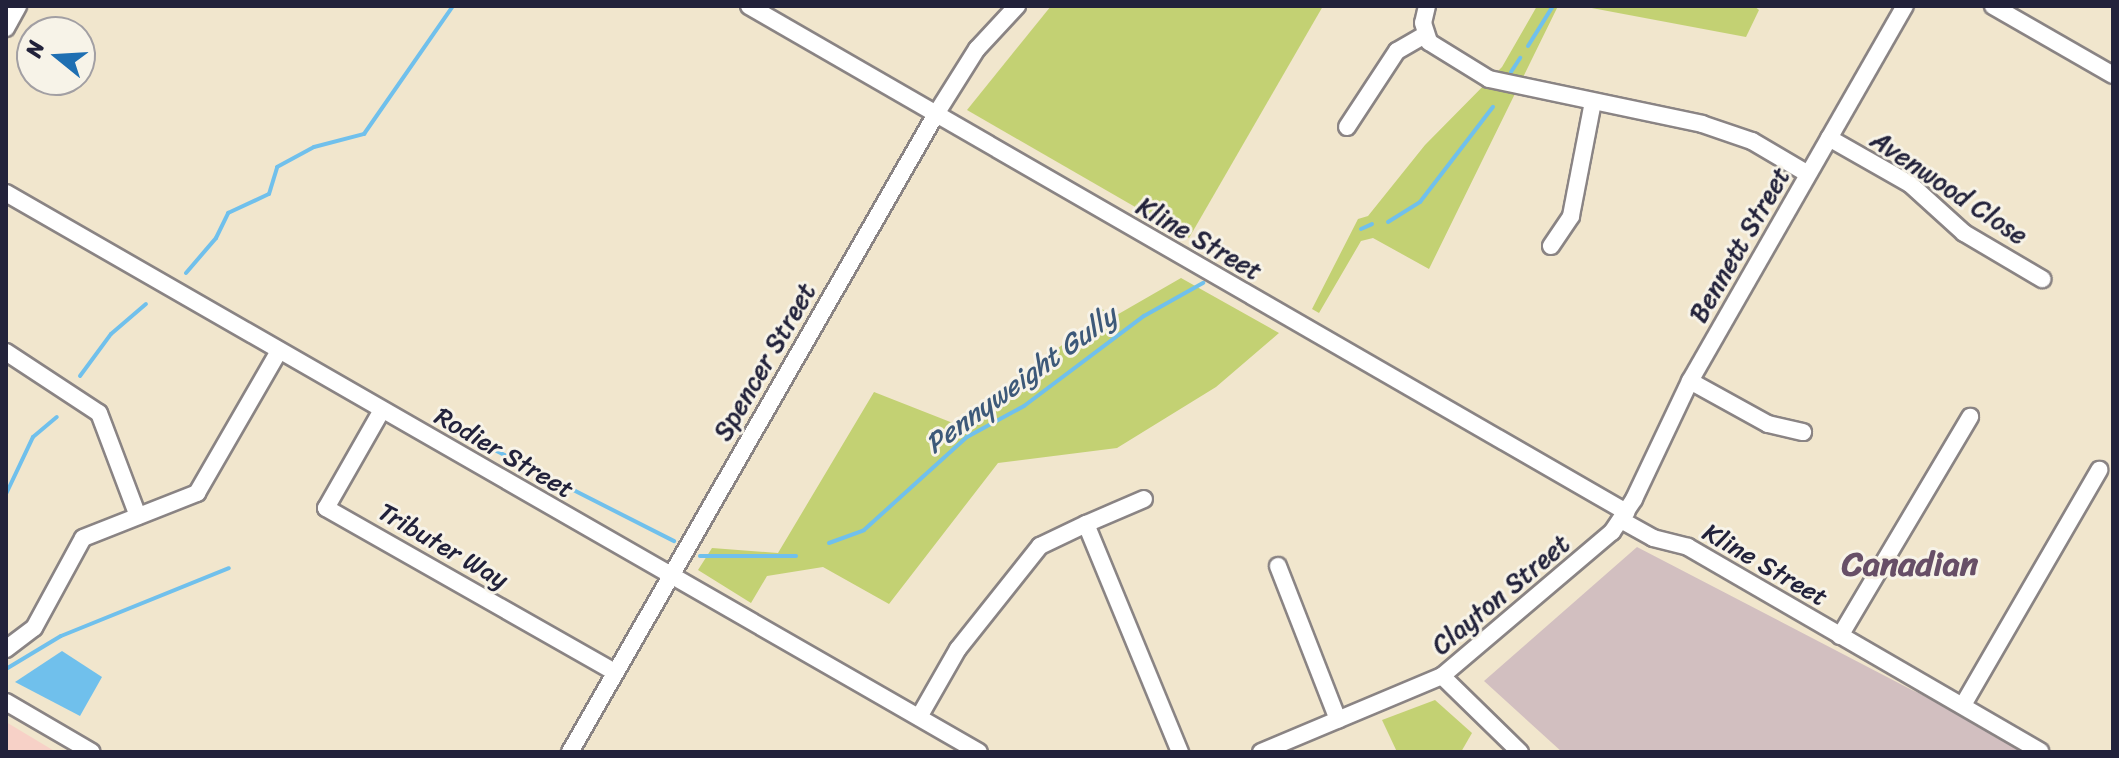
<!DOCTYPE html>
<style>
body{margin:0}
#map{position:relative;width:2119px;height:758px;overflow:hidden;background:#f1e6cd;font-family:Sriracha,sans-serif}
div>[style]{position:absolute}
.built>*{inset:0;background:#f7d1c7}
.industrial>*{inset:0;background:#d2bfc0}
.green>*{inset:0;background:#c3d173}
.water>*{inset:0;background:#70c0ec}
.stream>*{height:4px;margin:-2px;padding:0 2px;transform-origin:2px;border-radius:2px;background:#70c0ec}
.roads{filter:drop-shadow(2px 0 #8a8484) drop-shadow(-2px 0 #8a8484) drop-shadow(0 2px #8a8484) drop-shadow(0 -2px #8a8484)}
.minor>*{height:16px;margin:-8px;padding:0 8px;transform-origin:8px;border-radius:8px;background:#fff}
span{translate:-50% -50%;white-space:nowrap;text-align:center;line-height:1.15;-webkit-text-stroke:6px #f7f3e8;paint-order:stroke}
.street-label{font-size:26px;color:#22223b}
.water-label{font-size:28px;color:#3d5979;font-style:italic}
.district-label{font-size:34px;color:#674f67;font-weight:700}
.frame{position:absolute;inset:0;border:8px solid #22223b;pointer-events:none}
.north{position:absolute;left:16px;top:16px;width:80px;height:80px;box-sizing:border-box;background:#f7f3e8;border:2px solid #a29fa3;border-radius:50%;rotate:288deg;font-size:22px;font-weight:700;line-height:32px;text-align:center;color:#22223b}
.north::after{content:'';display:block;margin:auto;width:28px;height:36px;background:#1f6fb2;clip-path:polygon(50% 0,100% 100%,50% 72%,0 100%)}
</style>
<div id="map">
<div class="built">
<div style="clip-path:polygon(6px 722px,56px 752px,6px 752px)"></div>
</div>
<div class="industrial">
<div style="clip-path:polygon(1637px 547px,1912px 690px,2050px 752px,1562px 752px,1484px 681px)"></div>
</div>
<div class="green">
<div style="clip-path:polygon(1051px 6px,1323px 6px,1189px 238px,967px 110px)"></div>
<div style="clip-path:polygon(1537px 6px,1558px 6px,1429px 269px,1373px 238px,1361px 241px,1319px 313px,1312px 309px,1358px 219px,1368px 216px,1425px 145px,1502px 67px)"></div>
<div style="clip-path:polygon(1581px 6px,1754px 6px,1759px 10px,1746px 37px)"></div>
<div style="clip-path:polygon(1181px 278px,1279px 333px,1216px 387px,1117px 448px,998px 463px,889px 604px,823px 567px,767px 576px,751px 603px,698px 570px,712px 548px,778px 553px,874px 392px,958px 425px,1092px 322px,1100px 308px,1115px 316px)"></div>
<div style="clip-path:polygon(1435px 700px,1472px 733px,1461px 752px,1397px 752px,1382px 720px)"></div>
</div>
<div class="water">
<div style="clip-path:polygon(62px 651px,102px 677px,80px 716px,15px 682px)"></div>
</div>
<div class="stream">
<div style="left:1528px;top:46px;width:47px;rotate:-58deg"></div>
<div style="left:1511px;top:72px;width:17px;rotate:-57deg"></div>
<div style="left:1388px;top:222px;width:38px;rotate:-32deg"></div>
<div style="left:1420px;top:202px;width:120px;rotate:-52.5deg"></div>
<div style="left:1361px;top:229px;width:12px;rotate:-24deg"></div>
<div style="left:186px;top:273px;width:46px;rotate:-49.4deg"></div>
<div style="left:216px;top:238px;width:28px;rotate:-64deg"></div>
<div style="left:228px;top:213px;width:45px;rotate:-24.9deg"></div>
<div style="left:269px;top:194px;width:28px;rotate:-73deg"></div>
<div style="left:277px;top:167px;width:42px;rotate:-28.4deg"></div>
<div style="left:314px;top:147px;width:52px;rotate:-14.6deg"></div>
<div style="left:364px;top:134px;width:156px;rotate:-55.2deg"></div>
<div style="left:80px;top:376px;width:52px;rotate:-53.6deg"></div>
<div style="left:111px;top:334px;width:46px;rotate:-40.6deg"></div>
<div style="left:461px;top:433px;width:239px;rotate:26.9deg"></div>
<div style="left:6px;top:494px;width:63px;rotate:-64.7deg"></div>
<div style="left:33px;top:437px;width:31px;rotate:-40deg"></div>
<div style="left:829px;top:543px;width:37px;rotate:-20deg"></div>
<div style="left:864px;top:530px;width:139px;rotate:-42.1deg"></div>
<div style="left:967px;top:437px;width:65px;rotate:-28.5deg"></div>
<div style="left:1024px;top:406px;width:150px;rotate:-36.9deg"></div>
<div style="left:1144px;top:316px;width:68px;rotate:-29.2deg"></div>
<div style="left:700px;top:556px;width:96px"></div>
<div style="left:6px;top:669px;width:64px;rotate:-31deg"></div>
<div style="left:61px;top:636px;width:181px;rotate:-22deg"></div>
</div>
<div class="roads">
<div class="minor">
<div style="left:749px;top:6px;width:1013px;rotate:29.98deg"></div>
<div style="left:1427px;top:6px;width:17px;rotate:103deg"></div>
<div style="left:1423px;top:23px;width:20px;rotate:72deg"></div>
<div style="left:1429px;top:42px;width:70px;rotate:31.7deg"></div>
<div style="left:1489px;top:79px;width:218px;rotate:11.9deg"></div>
<div style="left:1702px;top:124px;width:53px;rotate:18.8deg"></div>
<div style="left:1752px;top:141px;width:65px;rotate:30.5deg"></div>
<div style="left:1993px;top:6px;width:138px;rotate:29.9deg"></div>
<div style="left:6px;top:28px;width:25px;rotate:-61deg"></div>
<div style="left:1347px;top:127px;width:91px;rotate:-56.7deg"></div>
<div style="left:1397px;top:51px;width:32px;rotate:-30deg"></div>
<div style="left:1829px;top:138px;width:93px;rotate:29.6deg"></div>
<div style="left:1910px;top:184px;width:73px;rotate:42.2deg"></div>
<div style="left:1964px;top:233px;width:91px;rotate:30.5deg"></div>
<div style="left:6px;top:193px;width:1122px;rotate:29.88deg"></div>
<div style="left:1551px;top:246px;width:36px;rotate:-56deg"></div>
<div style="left:1571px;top:216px;width:116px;rotate:-79.1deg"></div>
<div style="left:6px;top:352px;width:111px;rotate:33.3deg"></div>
<div style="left:99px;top:413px;width:110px;rotate:69.3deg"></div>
<div style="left:1690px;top:381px;width:89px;rotate:28.9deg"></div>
<div style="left:1768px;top:424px;width:36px;rotate:13deg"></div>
<div style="left:382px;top:410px;width:113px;rotate:119.7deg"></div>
<div style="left:326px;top:508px;width:332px;rotate:29.6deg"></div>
<div style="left:1621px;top:520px;width:37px;rotate:29deg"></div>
<div style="left:1653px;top:538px;width:36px;rotate:14deg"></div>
<div style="left:1688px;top:547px;width:407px;rotate:30.1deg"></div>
<div style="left:1086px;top:524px;width:63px;rotate:-23.3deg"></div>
<div style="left:1278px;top:566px;width:165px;rotate:68.7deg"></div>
<div style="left:1840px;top:636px;width:255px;rotate:-59.3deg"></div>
<div style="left:6px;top:649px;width:35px;rotate:-37deg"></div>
<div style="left:34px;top:628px;width:102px;rotate:-61.4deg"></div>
<div style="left:83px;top:538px;width:123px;rotate:-21.5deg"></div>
<div style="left:197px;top:493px;width:164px;rotate:-60deg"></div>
<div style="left:1442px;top:676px;width:109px;rotate:44.3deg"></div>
<div style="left:6px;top:702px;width:99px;rotate:30.2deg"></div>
<div style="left:1963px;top:705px;width:272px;rotate:-59.9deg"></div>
<div style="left:919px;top:717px;width:78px;rotate:-60.2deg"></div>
<div style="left:958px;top:649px;width:132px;rotate:-51.5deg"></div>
<div style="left:1040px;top:546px;width:51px;rotate:-25.6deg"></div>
<div style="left:1086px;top:524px;width:247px;rotate:67.6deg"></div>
<div style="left:570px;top:752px;width:736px;rotate:-60.16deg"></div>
<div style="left:936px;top:114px;width:77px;rotate:-57.8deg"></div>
<div style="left:977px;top:49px;width:59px;rotate:-47.1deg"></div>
<div style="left:1261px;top:752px;width:196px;rotate:-22.8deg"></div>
<div style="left:1442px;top:676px;width:223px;rotate:-40.3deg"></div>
<div style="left:1612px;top:532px;width:40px;rotate:-56deg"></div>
<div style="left:1634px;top:499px;width:131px;rotate:-64.6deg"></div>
<div style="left:1690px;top:381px;width:432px;rotate:-60.2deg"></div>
</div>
</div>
<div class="street-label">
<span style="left:1949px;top:188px;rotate:34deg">Avenwood Close</span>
<span style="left:1199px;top:239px;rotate:30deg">Kline Street</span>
<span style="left:1740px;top:245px;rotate:-60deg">Bennett Street</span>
<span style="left:765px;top:362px;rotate:-60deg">Spencer Street</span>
<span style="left:504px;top:453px;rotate:30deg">Rodier Street</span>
<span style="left:443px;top:546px;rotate:30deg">Tributer Way</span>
<span style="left:1765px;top:565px;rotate:30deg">Kline Street</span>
<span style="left:1501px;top:595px;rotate:-40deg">Clayton Street</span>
</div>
<div class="water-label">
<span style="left:1021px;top:380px;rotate:-36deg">Pennyweight Gully</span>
</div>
<div class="district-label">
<span style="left:1910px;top:565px">Canadian</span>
</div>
<div class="frame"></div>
<div class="north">N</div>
</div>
